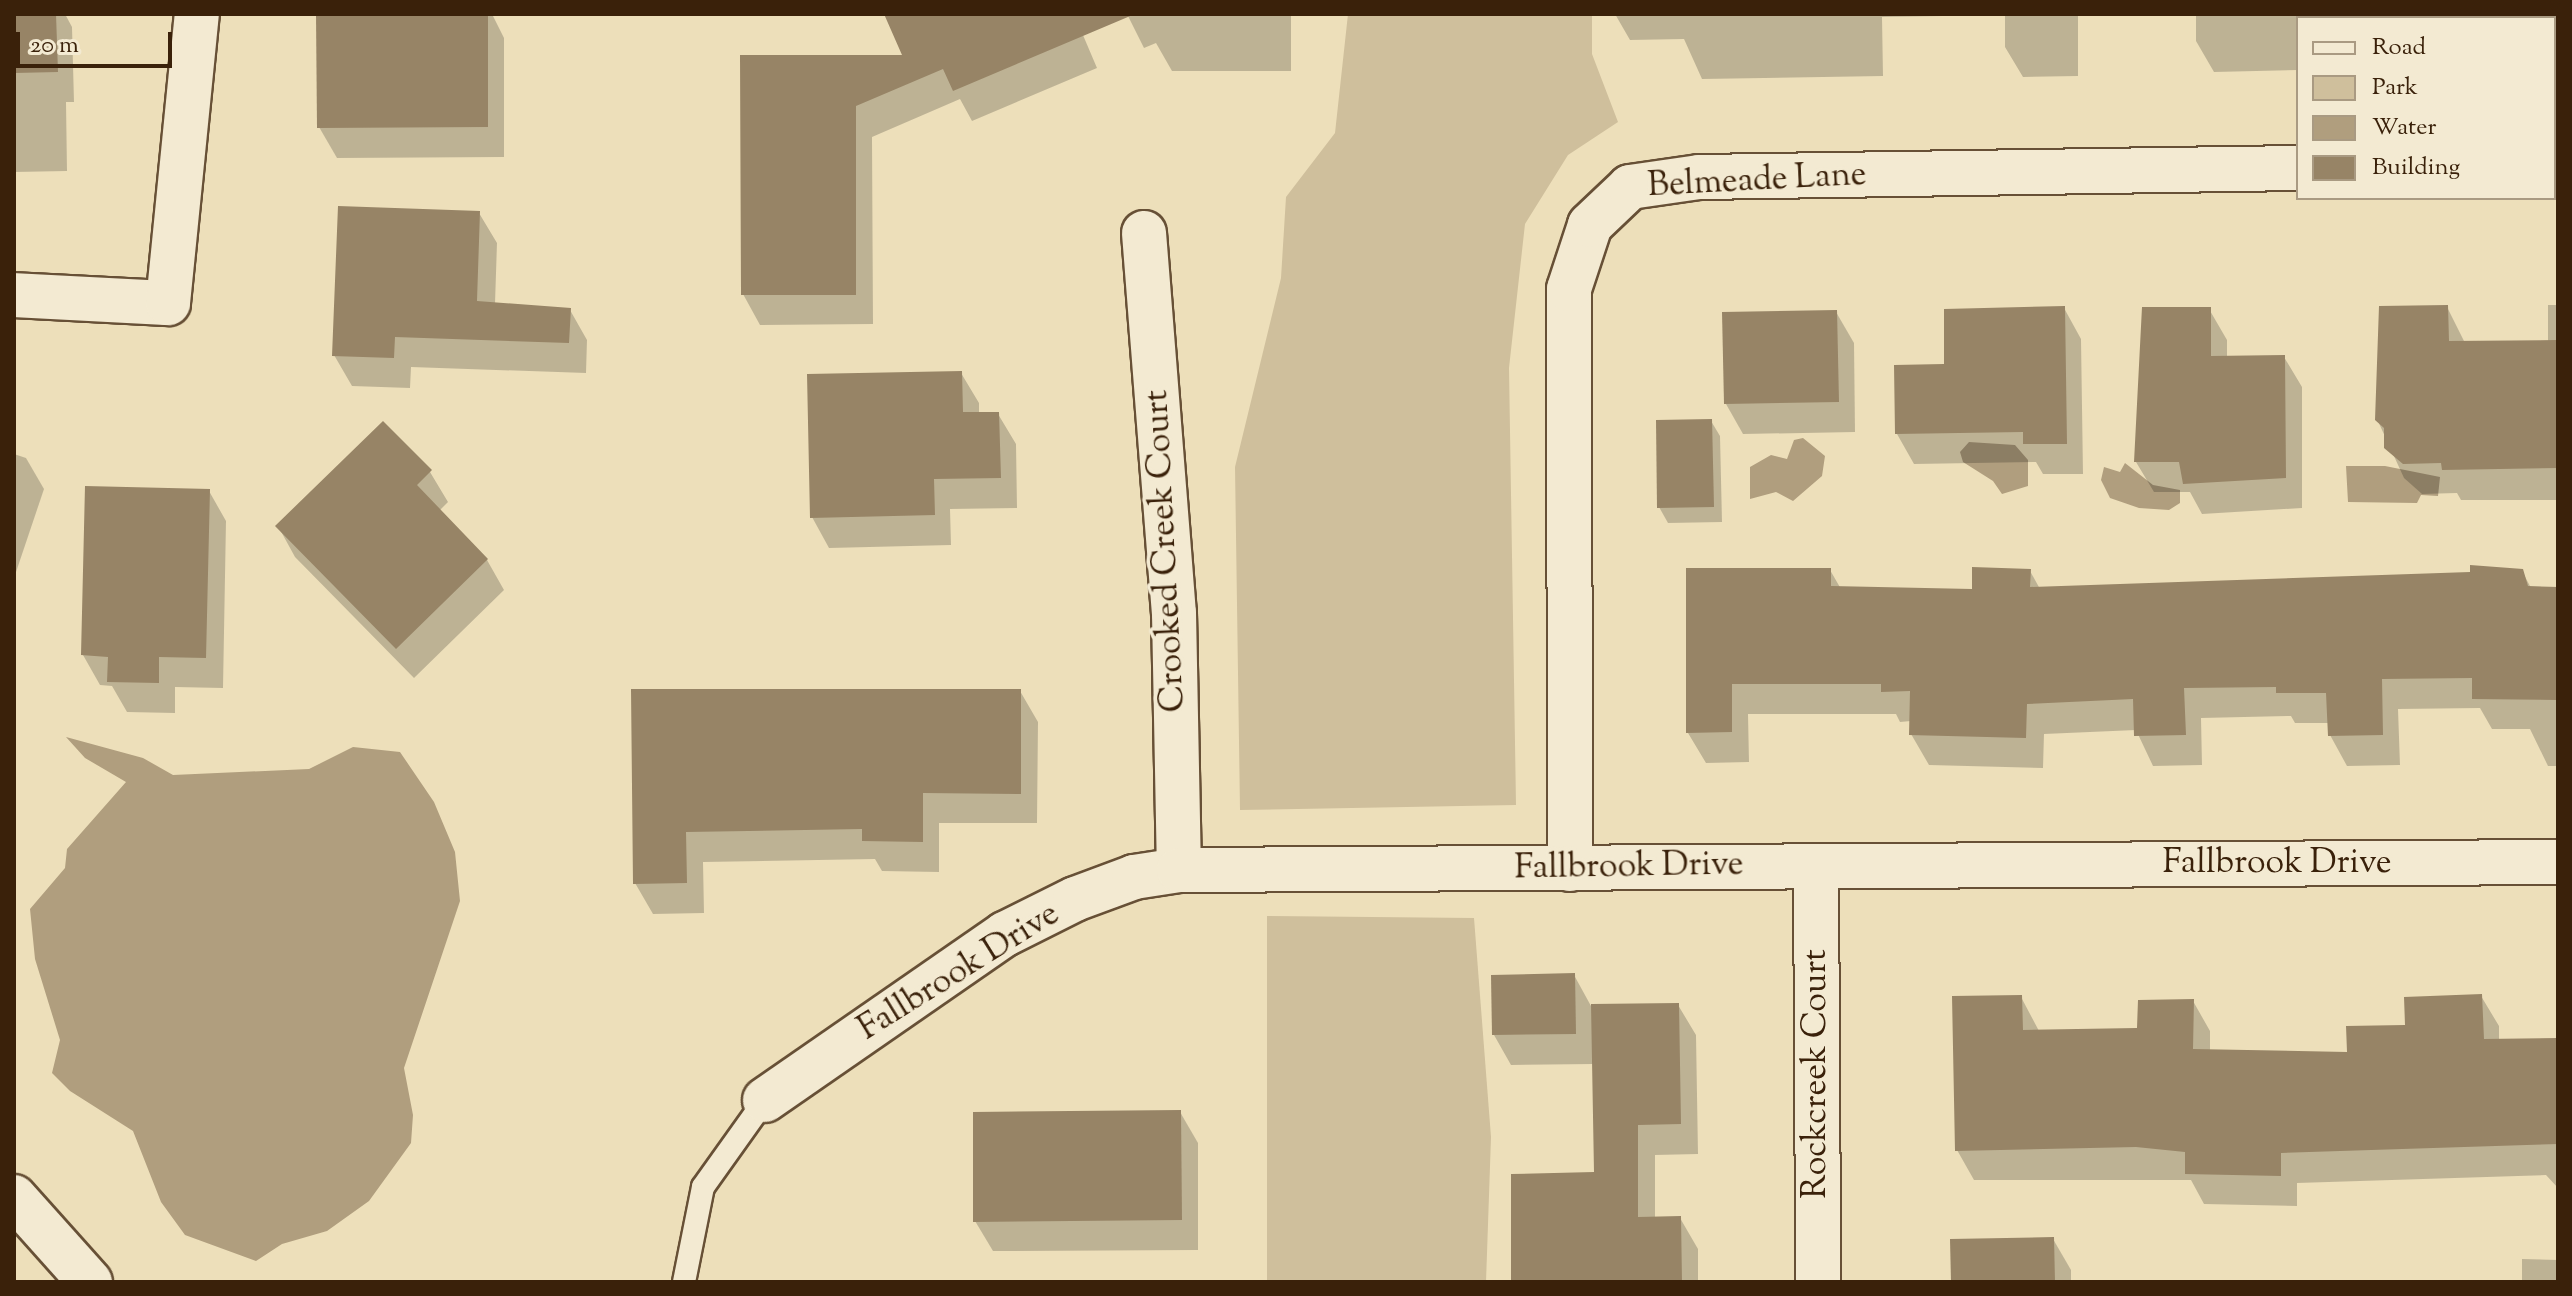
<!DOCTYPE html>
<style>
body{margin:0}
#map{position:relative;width:2572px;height:1296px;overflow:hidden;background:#eddfba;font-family:"Sorts Mill Goudy",serif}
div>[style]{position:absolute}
.green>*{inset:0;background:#cfbf9c}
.water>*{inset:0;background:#b09e7e}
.shadow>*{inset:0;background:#0003}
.building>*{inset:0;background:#978466}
.roads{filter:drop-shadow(2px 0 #675036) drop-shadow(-2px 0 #675036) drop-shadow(0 2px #675036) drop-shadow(0 -2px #675036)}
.lane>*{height:22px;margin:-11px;padding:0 11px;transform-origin:11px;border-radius:11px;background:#f3ead2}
.street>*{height:44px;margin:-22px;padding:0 22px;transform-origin:22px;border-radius:22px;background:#f3ead2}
span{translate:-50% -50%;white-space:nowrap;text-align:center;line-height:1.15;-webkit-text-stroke:7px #f3ead2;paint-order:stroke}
.street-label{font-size:34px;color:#3a210a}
.frame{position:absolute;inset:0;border:16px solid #3a210a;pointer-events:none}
.legend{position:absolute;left:2296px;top:16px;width:260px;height:184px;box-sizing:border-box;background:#f3ead2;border:2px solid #a99a82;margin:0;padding:10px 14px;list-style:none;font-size:24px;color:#3a210a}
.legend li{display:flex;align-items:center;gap:16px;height:40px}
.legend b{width:40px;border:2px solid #a99a82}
.scale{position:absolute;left:16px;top:32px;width:156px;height:36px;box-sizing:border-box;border:4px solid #3a210a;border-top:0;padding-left:10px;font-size:24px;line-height:28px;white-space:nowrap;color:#3a210a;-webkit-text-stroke:6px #f3ead2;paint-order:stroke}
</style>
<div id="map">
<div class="green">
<div style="clip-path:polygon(1348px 14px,1592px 14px,1592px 54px,1618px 122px,1568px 155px,1525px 224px,1509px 368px,1516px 805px,1240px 810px,1235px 467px,1281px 278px,1286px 197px,1335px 133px)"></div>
<div style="clip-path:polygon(1267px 916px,1474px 918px,1491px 1137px,1486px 1282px,1267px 1282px)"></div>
</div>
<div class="water">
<div style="clip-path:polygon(1803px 438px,1825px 456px,1822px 476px,1793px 501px,1776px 492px,1750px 499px,1750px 467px,1771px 455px,1787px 459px,1794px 440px)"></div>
<div style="clip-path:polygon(1969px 442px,2015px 445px,2028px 460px,2028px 486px,2002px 494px,1993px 481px,1963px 462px,1960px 452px)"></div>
<div style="clip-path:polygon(2125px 463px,2153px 485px,2180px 490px,2180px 503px,2169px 510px,2139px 508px,2110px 498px,2101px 480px,2104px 467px,2120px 472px)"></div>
<div style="clip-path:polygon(2385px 466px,2440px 477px,2438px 496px,2421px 495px,2417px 503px,2348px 502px,2346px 466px)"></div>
<div style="clip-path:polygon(66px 737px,143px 758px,173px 775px,309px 769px,353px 747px,400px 752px,434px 802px,455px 852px,460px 901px,404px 1068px,413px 1115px,411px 1143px,369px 1201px,327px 1231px,282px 1244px,256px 1261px,185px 1235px,161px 1202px,133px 1131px,70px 1091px,52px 1073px,60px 1040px,35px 959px,30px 909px,65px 868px,67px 849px,126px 782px,85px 758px)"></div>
</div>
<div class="shadow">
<div style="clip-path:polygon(14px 14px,65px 14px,72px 27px,74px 102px,66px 102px,67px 171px,14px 172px)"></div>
<div style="clip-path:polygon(318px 14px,492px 14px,504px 38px,504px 157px,337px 158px,319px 127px)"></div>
<div style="clip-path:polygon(886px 14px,1074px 14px,1097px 68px,972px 121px,960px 99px,872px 137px,873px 324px,760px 325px,743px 294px,742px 57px,905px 57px)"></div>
<div style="clip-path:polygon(1127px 14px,1291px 14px,1291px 71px,1172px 71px,1156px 43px,1144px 48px)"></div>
<div style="clip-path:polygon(1615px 14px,2078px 14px,2078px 76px,2023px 77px,2005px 47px,2005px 15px,1882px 17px,1883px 76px,1702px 79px,1684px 39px,1630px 40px)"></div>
<div style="clip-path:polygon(2196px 14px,2558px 14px,2558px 31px,2554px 18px,2298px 18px,2298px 70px,2214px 72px,2196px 41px)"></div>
<div style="clip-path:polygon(479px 213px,497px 243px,495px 304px,570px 310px,587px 340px,586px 373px,411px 367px,410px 388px,352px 386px,334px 355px)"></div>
<div style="clip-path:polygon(2548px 305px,2558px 305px,2558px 500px,2461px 500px,2457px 493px,2422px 494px,2404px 478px,2377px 419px,2447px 307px,2465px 343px,2548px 342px)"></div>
<div style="clip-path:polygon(2064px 308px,2081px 339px,2083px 474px,2043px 474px,2036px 462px,1914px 464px,1897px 434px,1946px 366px)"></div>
<div style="clip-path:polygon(2209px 309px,2227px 340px,2227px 358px,2284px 357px,2302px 387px,2302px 508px,2202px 514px,2190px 492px,2154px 492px,2136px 462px)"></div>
<div style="clip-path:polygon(1836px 312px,1854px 343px,1855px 432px,1743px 434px,1726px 404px)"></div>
<div style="clip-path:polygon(961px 373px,979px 403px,979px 414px,998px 414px,1016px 444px,1017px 508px,950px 509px,951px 545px,829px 548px,812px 517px)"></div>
<div style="clip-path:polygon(1711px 421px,1720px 436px,1722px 522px,1668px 523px,1659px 507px)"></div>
<div style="clip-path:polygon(383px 424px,430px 472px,448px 502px,439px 511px,487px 560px,504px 590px,414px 678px,295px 557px,278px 526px)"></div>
<div style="clip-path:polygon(14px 454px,26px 458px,44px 489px,14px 578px)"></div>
<div style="clip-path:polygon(209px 491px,226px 521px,223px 688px,175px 687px,175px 713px,127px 712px,112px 686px,100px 685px,83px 655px)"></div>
<div style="clip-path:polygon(1830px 570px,1841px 589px,1974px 591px,2030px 571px,2040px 589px,2522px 571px,2531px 588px,2558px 589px,2558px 766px,2548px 766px,2530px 729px,2492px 729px,2480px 708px,2398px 709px,2400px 765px,2347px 766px,2330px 735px,2329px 723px,2295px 723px,2291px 716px,2201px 718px,2202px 765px,2153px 766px,2136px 730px,2044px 734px,2043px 768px,1929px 765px,1911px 734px,1911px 721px,1900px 722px,1896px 714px,1748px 714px,1749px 762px,1706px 763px,1688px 733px)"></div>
<div style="clip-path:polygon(633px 691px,1020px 691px,1038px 722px,1037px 823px,939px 823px,939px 872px,882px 871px,875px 859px,703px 862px,704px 913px,653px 914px,635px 883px)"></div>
<div style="clip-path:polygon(1574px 975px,1591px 1006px,1678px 1005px,1696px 1035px,1698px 1154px,1655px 1155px,1655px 1219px,1680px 1218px,1698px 1249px,1698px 1282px,1516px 1282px,1596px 1174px,1594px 1064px,1511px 1065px,1494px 1035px)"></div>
<div style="clip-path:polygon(2481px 996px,2499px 1026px,2499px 1041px,2558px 1040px,2558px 1188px,2546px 1175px,2297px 1183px,2297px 1206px,2204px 1204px,2191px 1180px,1974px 1180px,1957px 1150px,2021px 997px,2039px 1031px,2139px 1030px,2193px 1001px,2210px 1031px,2210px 1052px,2349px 1054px)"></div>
<div style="clip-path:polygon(1180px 1112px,1198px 1143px,1198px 1250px,993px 1251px,975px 1221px)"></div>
<div style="clip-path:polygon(2053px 1239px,2071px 1270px,2071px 1282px,1953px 1282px)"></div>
<div style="clip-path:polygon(2522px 1259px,2558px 1260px,2558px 1282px,2522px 1282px)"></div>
</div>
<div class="building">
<div style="clip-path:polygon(14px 14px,56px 14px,58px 72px,14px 73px)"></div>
<div style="clip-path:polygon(316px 14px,488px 14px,488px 127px,317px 128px)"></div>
<div style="clip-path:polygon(884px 14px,1135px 14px,953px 91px,943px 69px,856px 106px,856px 295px,741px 295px,740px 55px,902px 55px)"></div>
<div style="clip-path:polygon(338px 206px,480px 211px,477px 301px,571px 308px,569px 343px,395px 337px,394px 358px,332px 356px)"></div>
<div style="clip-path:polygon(2448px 305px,2449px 341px,2558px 340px,2558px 468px,2442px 470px,2441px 463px,2403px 464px,2384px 448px,2384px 428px,2375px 420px,2379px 306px)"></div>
<div style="clip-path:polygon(2065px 306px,2067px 444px,2023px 444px,2023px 432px,1895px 434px,1894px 365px,1944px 364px,1944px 309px)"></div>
<div style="clip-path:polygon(2142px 307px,2211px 307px,2211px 356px,2285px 355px,2286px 478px,2183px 484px,2179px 462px,2134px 462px)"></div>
<div style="clip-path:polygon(1837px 310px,1839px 402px,1724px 404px,1722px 312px)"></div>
<div style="clip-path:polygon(962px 371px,963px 412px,999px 412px,1001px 478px,934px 479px,935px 515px,810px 518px,807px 374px)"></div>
<div style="clip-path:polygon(1712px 419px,1714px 507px,1657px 508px,1656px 420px)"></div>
<div style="clip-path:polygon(383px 421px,432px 470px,417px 485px,488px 559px,396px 649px,275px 526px)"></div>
<div style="clip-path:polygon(85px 486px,210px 489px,206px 658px,159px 657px,159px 683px,107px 682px,108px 657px,81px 655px)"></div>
<div style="clip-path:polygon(2470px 565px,2523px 569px,2528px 586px,2558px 587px,2558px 700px,2472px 699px,2472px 678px,2382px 679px,2383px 735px,2328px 736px,2326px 693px,2276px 693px,2276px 687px,2184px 688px,2186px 735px,2134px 736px,2133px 699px,2027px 704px,2026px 738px,1909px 735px,1910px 691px,1881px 692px,1881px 684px,1732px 684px,1732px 732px,1686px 733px,1686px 568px,1831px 568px,1831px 586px,1972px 589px,1972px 567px,2031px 569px,2030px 587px,2470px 572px)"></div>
<div style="clip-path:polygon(631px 689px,1021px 689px,1021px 794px,923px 793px,923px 842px,862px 841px,862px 829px,686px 832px,687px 883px,633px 884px)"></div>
<div style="clip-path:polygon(1575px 973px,1576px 1034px,1492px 1035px,1491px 975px)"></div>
<div style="clip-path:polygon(2482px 994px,2484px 1039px,2558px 1038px,2558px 1144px,2281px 1153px,2281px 1176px,2185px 1174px,2185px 1152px,2136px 1147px,1955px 1151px,1952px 996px,2022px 995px,2023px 1030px,2137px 1028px,2138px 1000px,2194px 999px,2193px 1049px,2347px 1052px,2346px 1026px,2405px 1025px,2404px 997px)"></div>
<div style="clip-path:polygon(1679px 1003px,1681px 1124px,1638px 1125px,1638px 1217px,1681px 1216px,1682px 1282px,1511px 1282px,1511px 1174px,1594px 1172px,1591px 1004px)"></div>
<div style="clip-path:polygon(1181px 1110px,1182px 1220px,973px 1222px,973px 1112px)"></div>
<div style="clip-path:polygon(2054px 1237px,2055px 1282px,1951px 1282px,1950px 1239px)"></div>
</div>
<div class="roads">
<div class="lane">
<div style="left:684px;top:1282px;width:97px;rotate:-78.7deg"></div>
<div style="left:703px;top:1187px;width:107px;rotate:-54.5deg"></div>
</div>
<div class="street">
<div style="left:2554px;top:164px;width:4px"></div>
<div style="left:1144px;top:233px;width:381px;rotate:85.5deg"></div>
<div style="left:1174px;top:613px;width:257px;rotate:88.9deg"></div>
<div style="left:14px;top:295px;width:154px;rotate:3deg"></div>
<div style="left:168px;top:303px;width:290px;rotate:-84.3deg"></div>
<div style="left:1816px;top:866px;width:416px;rotate:89.7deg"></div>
<div style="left:1570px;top:869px;width:580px;rotate:-90.1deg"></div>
<div style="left:1569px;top:289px;width:67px;rotate:-71.8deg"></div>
<div style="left:1590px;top:225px;width:55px;rotate:-43.5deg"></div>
<div style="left:1630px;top:187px;width:70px;rotate:-8.2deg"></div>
<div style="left:1699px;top:177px;width:599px;rotate:-0.86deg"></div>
<div style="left:765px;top:1100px;width:292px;rotate:-34.7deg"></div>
<div style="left:1005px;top:934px;width:78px;rotate:-26.6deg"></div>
<div style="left:1075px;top:899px;width:63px;rotate:-20.4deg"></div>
<div style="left:1134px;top:877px;width:46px;rotate:-8.8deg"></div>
<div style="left:1179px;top:870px;width:1379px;rotate:-0.33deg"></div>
<div style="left:14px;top:1197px;width:114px;rotate:48.2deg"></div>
</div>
</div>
<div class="street-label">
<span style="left:1757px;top:181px;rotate:-3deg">Belmeade Lane</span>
<span style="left:1166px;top:551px;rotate:-93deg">Crooked Creek Court</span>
<span style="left:2277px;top:864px">Fallbrook Drive</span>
<span style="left:1629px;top:867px;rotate:-1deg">Fallbrook Drive</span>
<span style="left:959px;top:972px;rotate:-32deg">Fallbrook Drive</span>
<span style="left:1817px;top:1074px;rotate:-90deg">Rockcreek Court</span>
</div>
<div class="frame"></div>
<ul class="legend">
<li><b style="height:10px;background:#f3ead2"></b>Road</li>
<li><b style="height:22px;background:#cfbf9c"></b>Park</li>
<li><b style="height:22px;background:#b09e7e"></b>Water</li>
<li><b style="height:22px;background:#978466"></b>Building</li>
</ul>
<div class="scale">20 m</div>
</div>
